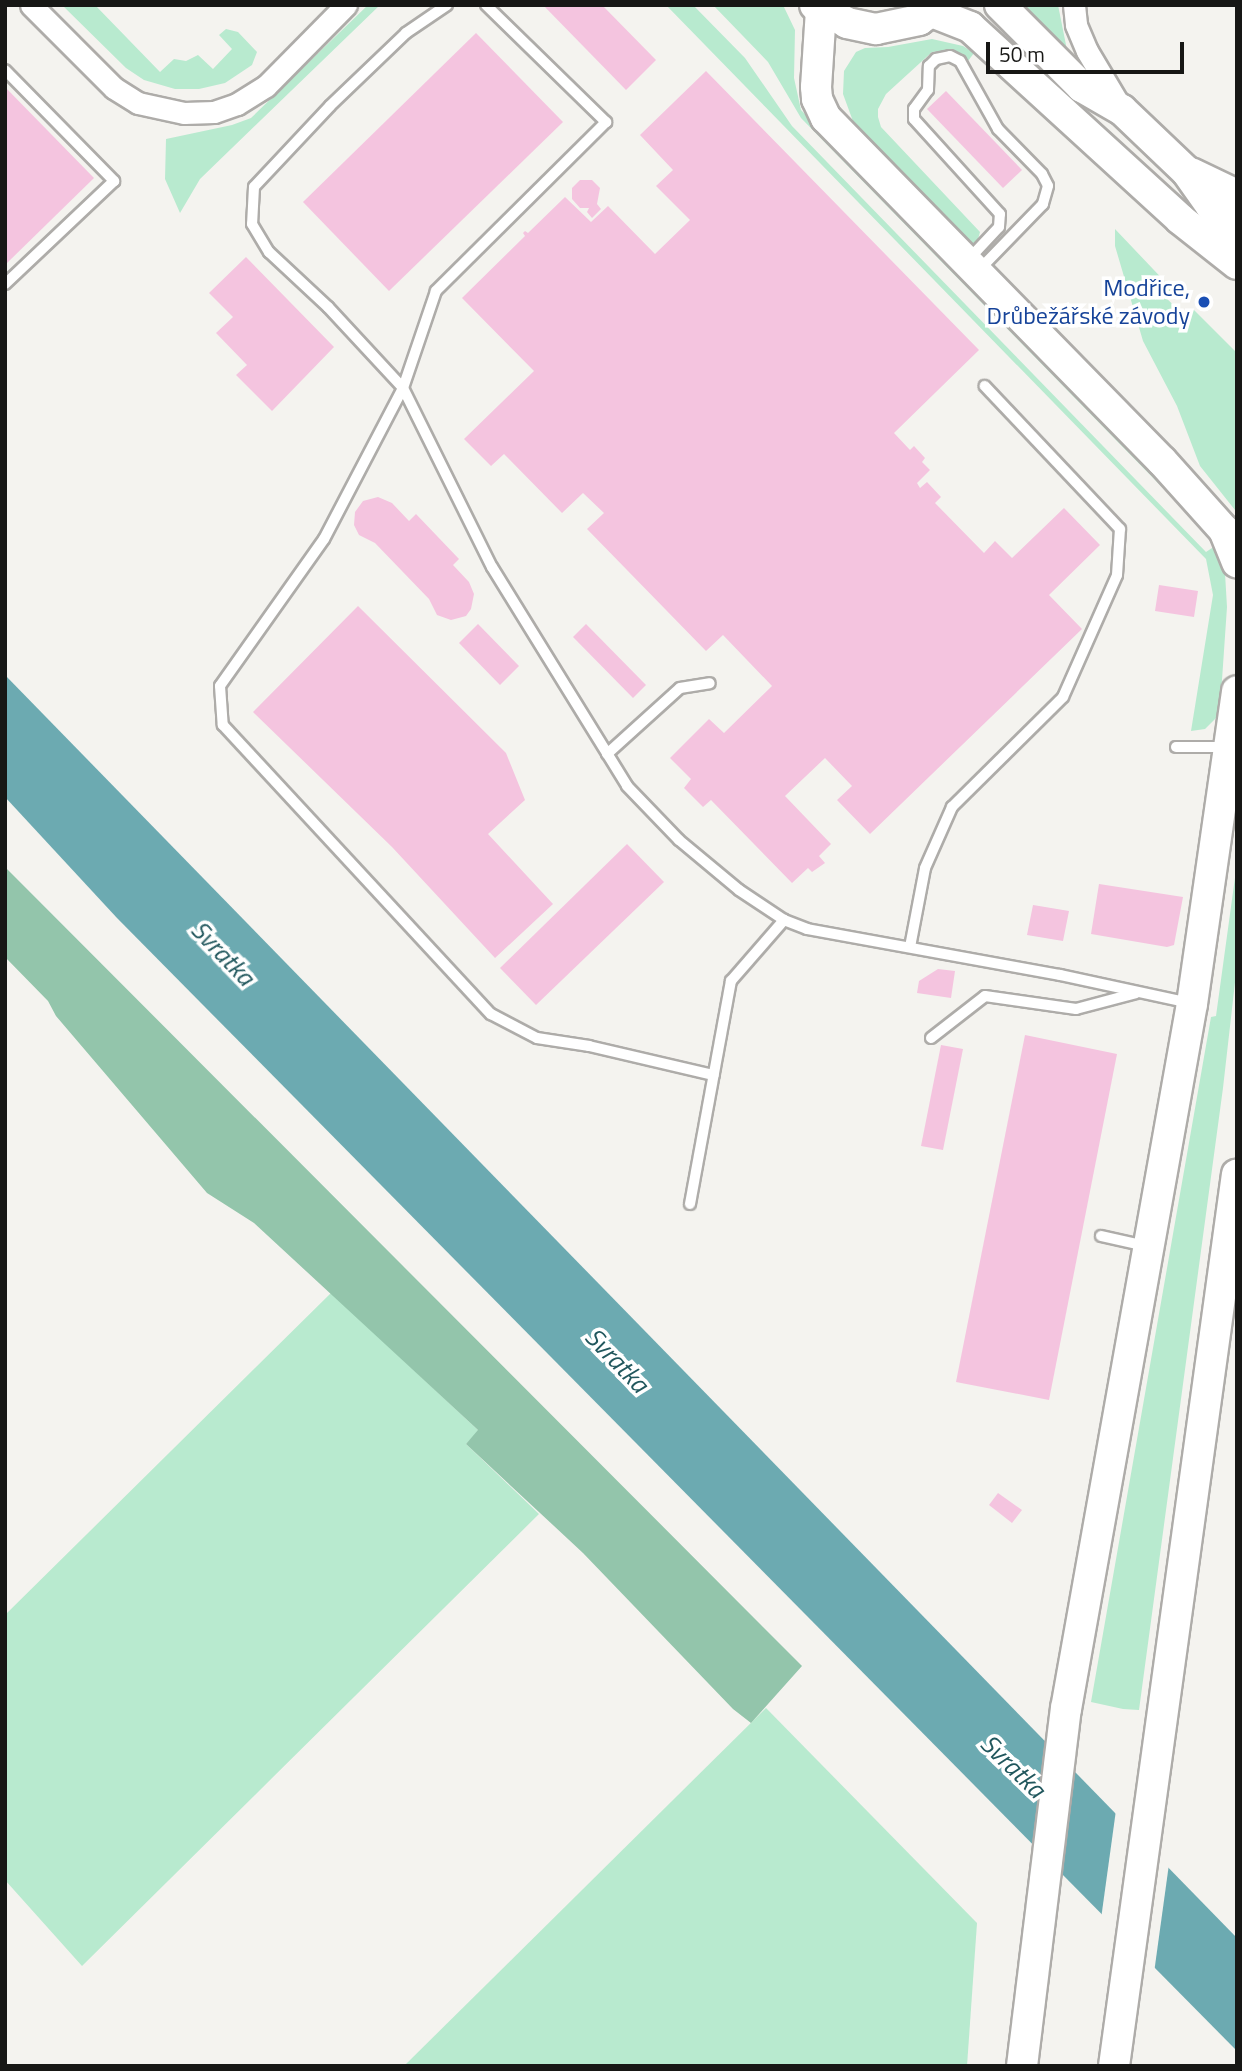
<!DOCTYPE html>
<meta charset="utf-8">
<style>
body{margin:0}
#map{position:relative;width:1242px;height:2071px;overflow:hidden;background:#f4f3ef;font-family:"Titillium Web",sans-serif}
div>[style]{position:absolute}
.green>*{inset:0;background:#b8eacf}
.forest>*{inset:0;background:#93c5ab}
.water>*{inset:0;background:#6caab1}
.pier>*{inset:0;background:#f4f3ef}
.building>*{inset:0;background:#f4c4df}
.roads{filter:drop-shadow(2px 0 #aeaca9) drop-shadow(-2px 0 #aeaca9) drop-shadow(0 2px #aeaca9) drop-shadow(0 -2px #aeaca9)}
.lane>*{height:10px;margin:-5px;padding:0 5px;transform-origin:5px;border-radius:5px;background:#fff}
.street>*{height:21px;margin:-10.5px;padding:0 10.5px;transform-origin:10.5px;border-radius:10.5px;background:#fff}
.secondary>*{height:30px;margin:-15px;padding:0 15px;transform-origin:15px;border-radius:15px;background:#fff}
.dots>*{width:19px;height:19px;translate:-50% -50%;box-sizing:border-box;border:4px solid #fff;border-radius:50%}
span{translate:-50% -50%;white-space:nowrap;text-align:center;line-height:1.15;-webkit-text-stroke:7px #fff;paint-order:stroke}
.transit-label{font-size:24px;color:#164399}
.right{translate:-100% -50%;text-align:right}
.water-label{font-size:26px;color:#21575d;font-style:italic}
.frame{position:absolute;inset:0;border:7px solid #171715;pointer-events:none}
.scale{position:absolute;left:986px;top:42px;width:198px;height:32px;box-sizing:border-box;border:4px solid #171715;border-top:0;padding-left:9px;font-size:21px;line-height:24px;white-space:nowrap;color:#171715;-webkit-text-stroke:5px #fff;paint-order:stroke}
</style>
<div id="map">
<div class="green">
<div style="clip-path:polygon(62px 5px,95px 5px,160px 72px,174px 59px,186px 61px,198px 55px,213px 69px,232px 49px,219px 35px,226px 29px,238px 32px,257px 52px,252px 65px,225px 83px,199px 89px,175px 89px,144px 80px,126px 68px)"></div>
<div style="clip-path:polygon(368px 5px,380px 5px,200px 179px,180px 213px,165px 179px,166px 139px,232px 125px,251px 118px)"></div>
<div style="clip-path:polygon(666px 5px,693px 5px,745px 58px,792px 126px,1206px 552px,1218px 544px,1225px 573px,1227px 607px,1220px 709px,1216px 718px,1205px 729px,1191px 731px,1213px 595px,1206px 559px)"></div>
<div style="clip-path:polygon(713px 5px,783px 5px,795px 30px,794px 78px,801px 110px,1161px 480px,1203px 529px,801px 118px,768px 62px)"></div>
<div style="clip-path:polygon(1022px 5px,1058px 5px,1067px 50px,1065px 56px,1019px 14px)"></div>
<div style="clip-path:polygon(932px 39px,963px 46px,974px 53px,968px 61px,952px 50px,932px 52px,886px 94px,878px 109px,878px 117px,881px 127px,980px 232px,977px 243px,967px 243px,854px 124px,843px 94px,844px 71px,856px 52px,865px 48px,888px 47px)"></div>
<div style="clip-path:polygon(1115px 229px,1172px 289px,1164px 296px,1186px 317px,1193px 309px,1237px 353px,1235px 510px,1200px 466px,1177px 406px,1143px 341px,1115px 246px)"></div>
<div style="clip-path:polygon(1237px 863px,1237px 965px,1223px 1088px,1139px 1710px,1123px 1709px,1091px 1702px,1211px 1017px,1216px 1016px)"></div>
<div style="clip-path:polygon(331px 1293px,479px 1431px,466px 1444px,539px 1514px,82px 1966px,5px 1880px,5px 1615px)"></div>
<div style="clip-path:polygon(766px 1708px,977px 1923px,967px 2066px,404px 2066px)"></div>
</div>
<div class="forest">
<div style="clip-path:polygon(5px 867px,802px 1666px,751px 1723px,733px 1709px,583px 1553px,466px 1444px,478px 1430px,254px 1223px,207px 1193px,56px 1016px,48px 1001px,5px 957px)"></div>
</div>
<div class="water">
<div style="clip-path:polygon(5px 675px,1237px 1938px,1237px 2051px,117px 918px,5px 797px)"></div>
</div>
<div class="pier">
<div style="clip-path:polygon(1116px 1810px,1169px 1864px,1154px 1973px,1101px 1919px)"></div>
</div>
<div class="building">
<div style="clip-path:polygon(543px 5px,602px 5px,656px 60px,626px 90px)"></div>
<div style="clip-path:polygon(476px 33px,563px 122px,389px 291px,303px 202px)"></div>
<div style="clip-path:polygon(706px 71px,979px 350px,894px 433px,910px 450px,914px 446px,925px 458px,922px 462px,930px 470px,917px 483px,920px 488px,927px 482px,941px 497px,935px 503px,984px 553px,995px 541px,1012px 558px,1064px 508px,1100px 545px,1049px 595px,1082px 629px,870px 834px,837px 800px,852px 786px,825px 758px,785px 796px,831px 844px,819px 856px,825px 863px,812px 872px,808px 868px,792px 883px,711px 800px,703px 807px,684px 788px,691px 779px,670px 758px,709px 719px,724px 733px,772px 686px,723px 635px,706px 651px,587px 529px,604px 513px,583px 493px,562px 513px,504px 454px,491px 466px,464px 439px,534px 371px,462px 298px,525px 236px,523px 233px,525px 231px,528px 233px,565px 197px,591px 222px,608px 206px,655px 254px,690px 220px,656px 186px,673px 170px,640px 135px)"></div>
<div style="clip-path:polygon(5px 87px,94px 178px,5px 265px)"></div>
<div style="clip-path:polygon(946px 91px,1022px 170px,1003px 188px,927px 109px)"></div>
<div style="clip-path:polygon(580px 180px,592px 180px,600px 188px,597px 204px,601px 209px,592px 218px,587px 212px,589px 208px,580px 208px,572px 199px,572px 188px)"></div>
<div style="clip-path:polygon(246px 257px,334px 347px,272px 411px,236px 375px,247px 365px,216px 333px,233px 317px,209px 293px)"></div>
<div style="clip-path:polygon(378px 497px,392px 503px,409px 521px,416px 514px,459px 559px,453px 565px,469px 582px,474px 594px,471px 609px,466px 616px,451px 620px,437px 615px,429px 599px,375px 543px,359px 535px,354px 525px,355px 512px,363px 501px)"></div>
<div style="clip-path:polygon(1159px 585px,1198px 591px,1194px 617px,1155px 611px)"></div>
<div style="clip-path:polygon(358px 606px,506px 753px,525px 800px,488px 834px,553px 904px,495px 958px,392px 847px,253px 712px)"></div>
<div style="clip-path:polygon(478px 624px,519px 666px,500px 685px,459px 643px)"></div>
<div style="clip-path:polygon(586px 624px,646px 685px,633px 698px,573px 637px)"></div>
<div style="clip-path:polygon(627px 844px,664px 882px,536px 1005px,500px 968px)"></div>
<div style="clip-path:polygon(1099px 884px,1183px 897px,1174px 945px,1167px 947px,1091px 934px)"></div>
<div style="clip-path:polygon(1033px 905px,1069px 911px,1063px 941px,1027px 935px)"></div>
<div style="clip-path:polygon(938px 969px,955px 971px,951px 998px,917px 993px,919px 981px)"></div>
<div style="clip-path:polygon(1025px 1035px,1117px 1054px,1049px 1400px,956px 1382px)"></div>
<div style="clip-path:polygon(941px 1045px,963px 1049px,943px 1150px,921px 1146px)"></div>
<div style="clip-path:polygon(998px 1493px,1022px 1510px,1012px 1523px,989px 1505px)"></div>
</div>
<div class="roads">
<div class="lane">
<div style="left:447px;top:5px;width:50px;rotate:145.7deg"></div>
<div style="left:406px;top:33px;width:105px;rotate:136.2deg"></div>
<div style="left:330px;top:106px;width:111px;rotate:133.2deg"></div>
<div style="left:254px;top:187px;width:37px;rotate:93deg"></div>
<div style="left:252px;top:224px;width:33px;rotate:59deg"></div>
<div style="left:269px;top:252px;width:81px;rotate:43deg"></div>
<div style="left:328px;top:307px;width:110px;rotate:47.2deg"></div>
<div style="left:403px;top:388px;width:170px;rotate:117.6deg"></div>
<div style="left:324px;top:539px;width:180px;rotate:125.3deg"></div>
<div style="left:220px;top:686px;width:39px;rotate:86deg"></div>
<div style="left:223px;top:725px;width:394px;rotate:47.2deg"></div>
<div style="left:491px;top:1014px;width:52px;rotate:27.6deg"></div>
<div style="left:537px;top:1038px;width:53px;rotate:8.7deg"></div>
<div style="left:589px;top:1046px;width:128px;rotate:13.1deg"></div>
<div style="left:486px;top:5px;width:168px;rotate:44.3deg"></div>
<div style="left:606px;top:122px;width:240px;rotate:135.2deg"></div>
<div style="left:436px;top:291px;width:102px;rotate:108.8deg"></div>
<div style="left:403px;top:388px;width:200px;rotate:63.6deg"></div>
<div style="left:492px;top:567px;width:257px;rotate:58.3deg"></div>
<div style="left:627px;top:786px;width:75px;rotate:46.1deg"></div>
<div style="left:679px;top:840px;width:78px;rotate:39.8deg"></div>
<div style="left:739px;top:890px;width:54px;rotate:33.7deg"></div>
<div style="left:784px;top:920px;width:25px;rotate:21deg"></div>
<div style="left:807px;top:929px;width:257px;rotate:10.3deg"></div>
<div style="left:1060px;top:975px;width:132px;rotate:12.2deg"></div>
<div style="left:5px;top:70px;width:156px;rotate:45.5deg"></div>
<div style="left:114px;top:181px;width:150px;rotate:136.6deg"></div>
<div style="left:968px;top:260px;width:45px;rotate:-46.8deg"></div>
<div style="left:999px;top:227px;width:13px;rotate:-86deg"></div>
<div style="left:1000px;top:214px;width:128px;rotate:-132.2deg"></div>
<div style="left:914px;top:119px;width:10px;rotate:-90deg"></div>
<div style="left:914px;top:109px;width:24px;rotate:-54deg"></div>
<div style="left:928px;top:90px;width:24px;rotate:-88deg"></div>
<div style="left:929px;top:66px;width:10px;rotate:-45deg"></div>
<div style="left:936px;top:59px;width:14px;rotate:-12deg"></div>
<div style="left:950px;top:56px;width:11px;rotate:27deg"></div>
<div style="left:960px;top:61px;width:78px;rotate:60.8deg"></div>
<div style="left:998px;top:129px;width:63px;rotate:45.6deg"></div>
<div style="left:1042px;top:174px;width:13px;rotate:63deg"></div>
<div style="left:1048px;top:186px;width:19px;rotate:106deg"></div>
<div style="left:1043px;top:204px;width:92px;rotate:134.1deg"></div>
<div style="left:1176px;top:747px;width:50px"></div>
<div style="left:607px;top:754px;width:98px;rotate:-42.1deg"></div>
<div style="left:680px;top:688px;width:30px;rotate:-9deg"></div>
<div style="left:910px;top:947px;width:80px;rotate:-79.2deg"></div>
<div style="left:925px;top:868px;width:67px;rotate:-66.1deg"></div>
<div style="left:952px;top:807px;width:156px;rotate:-44.7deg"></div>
<div style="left:1063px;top:697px;width:133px;rotate:-66.1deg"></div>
<div style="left:1117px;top:575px;width:46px;rotate:-86.3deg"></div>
<div style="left:1120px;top:529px;width:197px;rotate:-133.4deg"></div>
<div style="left:931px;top:1038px;width:68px;rotate:-37.9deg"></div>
<div style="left:985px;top:996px;width:92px;rotate:8.1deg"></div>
<div style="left:1076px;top:1009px;width:62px;rotate:-14.9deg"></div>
<div style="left:690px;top:1204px;width:227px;rotate:-79.6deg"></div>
<div style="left:731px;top:981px;width:81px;rotate:-49deg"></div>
<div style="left:1101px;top:1236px;width:46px;rotate:12.5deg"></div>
</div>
<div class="street">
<div style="left:31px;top:5px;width:117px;rotate:45deg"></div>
<div style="left:114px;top:88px;width:28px;rotate:32deg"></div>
<div style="left:138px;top:103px;width:47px;rotate:12.3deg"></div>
<div style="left:184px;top:113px;width:30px;rotate:-2deg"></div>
<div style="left:214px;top:112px;width:24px;rotate:-19deg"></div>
<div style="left:237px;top:104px;width:34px;rotate:-32deg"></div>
<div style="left:266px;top:86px;width:114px;rotate:-45.4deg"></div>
<div style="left:1074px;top:5px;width:20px;rotate:84deg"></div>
<div style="left:1076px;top:25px;width:28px;rotate:67deg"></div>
<div style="left:1087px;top:51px;width:66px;rotate:59.2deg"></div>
</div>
<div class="secondary">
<div style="left:815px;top:5px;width:37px;rotate:29deg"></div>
<div style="left:847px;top:23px;width:30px;rotate:12deg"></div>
<div style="left:876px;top:29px;width:44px;rotate:-11.8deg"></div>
<div style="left:919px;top:20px;width:26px;rotate:-36deg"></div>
<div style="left:1000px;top:5px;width:116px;rotate:45deg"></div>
<div style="left:1082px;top:87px;width:46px;rotate:29.9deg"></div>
<div style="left:1122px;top:110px;width:90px;rotate:43.6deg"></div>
<div style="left:1187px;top:172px;width:42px;rotate:54.8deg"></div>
<div style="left:1211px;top:206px;width:35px;rotate:43deg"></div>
<div style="left:821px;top:10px;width:77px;rotate:93.7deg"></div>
<div style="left:816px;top:87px;width:12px;rotate:85deg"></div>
<div style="left:817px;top:99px;width:21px;rotate:65deg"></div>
<div style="left:826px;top:118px;width:480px;rotate:45.6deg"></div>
<div style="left:1162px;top:461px;width:93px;rotate:48.1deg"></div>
<div style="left:1224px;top:530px;width:35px;rotate:68deg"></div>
<div style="left:932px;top:12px;width:41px;rotate:21.5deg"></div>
<div style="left:970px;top:27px;width:285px;rotate:42.4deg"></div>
<div style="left:1180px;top:219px;width:73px;rotate:38.3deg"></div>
<div style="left:1191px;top:173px;width:51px;rotate:25.6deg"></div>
<div style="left:1022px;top:2066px;width:360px;rotate:-83deg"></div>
<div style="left:1066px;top:1709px;width:716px;rotate:-79.87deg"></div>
<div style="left:1192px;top:1004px;width:316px;rotate:-81.8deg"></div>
<div style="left:1114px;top:2066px;width:900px;rotate:-82.15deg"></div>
</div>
</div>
<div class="dots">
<div style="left:1204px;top:302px;background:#1a4fb4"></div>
</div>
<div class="transit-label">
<span class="right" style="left:1190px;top:302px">Modřice,<br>Drůbežářské závody</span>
</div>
<div class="water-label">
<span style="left:223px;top:953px;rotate:46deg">Svratka</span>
<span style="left:617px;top:1360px;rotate:46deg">Svratka</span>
<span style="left:1013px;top:1766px;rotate:44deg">Svratka</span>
</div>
<div class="frame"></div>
<div class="scale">50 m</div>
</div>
